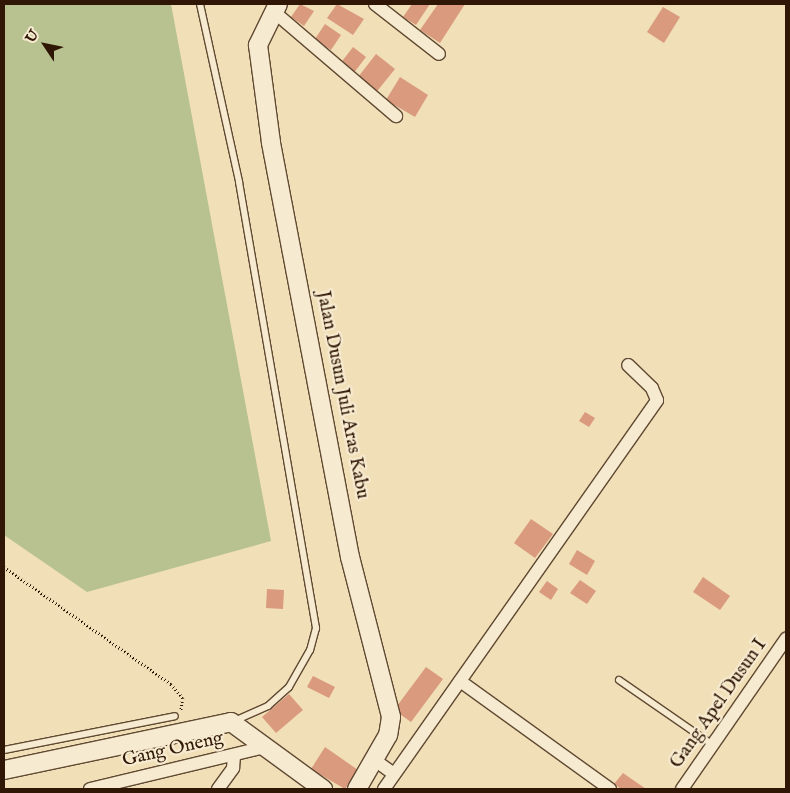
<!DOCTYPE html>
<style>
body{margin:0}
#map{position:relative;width:790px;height:793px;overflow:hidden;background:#f1dfb7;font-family:"IM FELL English",serif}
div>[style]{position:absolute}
.green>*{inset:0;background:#b8c290}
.building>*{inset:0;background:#da9a7e}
.path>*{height:2.5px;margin-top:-1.25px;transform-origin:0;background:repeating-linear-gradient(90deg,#301705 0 1px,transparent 0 3.5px)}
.roads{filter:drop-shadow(1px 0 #604932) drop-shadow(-1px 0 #604932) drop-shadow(0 1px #604932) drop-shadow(0 -1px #604932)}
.lane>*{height:6px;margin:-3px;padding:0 3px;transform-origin:3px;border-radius:3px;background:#f6ead0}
.street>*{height:12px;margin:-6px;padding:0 6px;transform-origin:6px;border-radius:6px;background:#f6ead0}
.secondary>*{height:18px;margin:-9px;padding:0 9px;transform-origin:9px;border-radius:9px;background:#f6ead0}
span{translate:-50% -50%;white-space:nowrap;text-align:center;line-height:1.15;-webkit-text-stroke:4.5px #f6ead0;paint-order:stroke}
.street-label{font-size:19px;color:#301705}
.frame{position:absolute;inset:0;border:5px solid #301705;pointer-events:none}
.north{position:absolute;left:20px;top:20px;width:50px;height:50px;-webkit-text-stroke:4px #f6ead0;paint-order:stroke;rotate:304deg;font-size:14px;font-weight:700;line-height:20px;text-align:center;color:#301705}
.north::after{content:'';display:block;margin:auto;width:18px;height:22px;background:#301705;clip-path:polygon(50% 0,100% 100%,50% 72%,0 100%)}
</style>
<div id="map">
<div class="green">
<div style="clip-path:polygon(4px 4px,171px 4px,271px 541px,87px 592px,4px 535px)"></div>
</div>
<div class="building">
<div style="clip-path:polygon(300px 4px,314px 11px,304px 26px,291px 17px)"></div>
<div style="clip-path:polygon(337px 4px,364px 19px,353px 35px,327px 18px)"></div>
<div style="clip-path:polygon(412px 4px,430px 4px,416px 25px,403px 17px)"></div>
<div style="clip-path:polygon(438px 4px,465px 4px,440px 43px,420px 30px)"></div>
<div style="clip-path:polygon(663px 7px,680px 17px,664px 43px,647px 32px)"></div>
<div style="clip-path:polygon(325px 24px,341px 35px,331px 50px,315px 39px)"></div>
<div style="clip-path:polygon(353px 47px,366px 57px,353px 74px,340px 64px)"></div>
<div style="clip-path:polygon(376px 54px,395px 69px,374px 95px,355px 81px)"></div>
<div style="clip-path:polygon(400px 77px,428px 95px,415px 117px,386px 100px)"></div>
<div style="clip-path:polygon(585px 412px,595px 418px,589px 427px,579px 421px)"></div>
<div style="clip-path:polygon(531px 519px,553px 534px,535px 558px,514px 543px)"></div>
<div style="clip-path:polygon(577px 550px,595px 561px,587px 575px,569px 564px)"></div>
<div style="clip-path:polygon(703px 577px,730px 596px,720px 610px,693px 592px)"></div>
<div style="clip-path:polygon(580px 580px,596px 591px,587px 604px,570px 593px)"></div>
<div style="clip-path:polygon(547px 581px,558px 589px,551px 600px,539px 592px)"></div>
<div style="clip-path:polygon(267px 589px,284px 590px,283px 609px,266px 608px)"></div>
<div style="clip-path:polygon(426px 667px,443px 679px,411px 722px,394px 710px)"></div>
<div style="clip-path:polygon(313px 676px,335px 687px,329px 698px,307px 687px)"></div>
<div style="clip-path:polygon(289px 694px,303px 710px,276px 733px,262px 717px)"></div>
<div style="clip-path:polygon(325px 747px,358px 770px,345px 789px,311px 769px)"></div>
<div style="clip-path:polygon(623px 773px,646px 789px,621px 789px,614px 784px)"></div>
</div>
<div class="path">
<div style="left:4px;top:567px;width:204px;rotate:35deg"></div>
<div style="left:171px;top:684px;width:18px;rotate:49deg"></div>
<div style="left:183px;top:698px;width:12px;rotate:99deg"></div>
</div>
<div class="roads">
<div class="lane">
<div style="left:200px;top:4px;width:182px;rotate:77.6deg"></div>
<div style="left:239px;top:182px;width:453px;rotate:80.2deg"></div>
<div style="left:316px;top:628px;width:23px;rotate:105deg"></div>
<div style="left:310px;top:650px;width:43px;rotate:119.6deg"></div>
<div style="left:289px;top:687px;width:28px;rotate:138deg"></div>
<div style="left:268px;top:706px;width:37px;rotate:156deg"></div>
<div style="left:619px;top:680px;width:114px;rotate:34.7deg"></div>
<div style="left:4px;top:750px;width:174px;rotate:-11.2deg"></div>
</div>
<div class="street">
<div style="left:375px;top:4px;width:81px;rotate:38deg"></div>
<div style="left:273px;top:11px;width:162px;rotate:40.5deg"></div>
<div style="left:460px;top:681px;width:185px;rotate:35.8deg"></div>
<div style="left:376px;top:761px;width:22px;rotate:36deg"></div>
<div style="left:90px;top:789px;width:180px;rotate:-13.5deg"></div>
<div style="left:218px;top:789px;width:26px;rotate:-54deg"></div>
<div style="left:233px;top:768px;width:12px;rotate:-85deg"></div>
<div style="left:384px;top:789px;width:475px;rotate:-54.9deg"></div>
<div style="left:657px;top:400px;width:13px;rotate:-113deg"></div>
<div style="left:652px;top:388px;width:33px;rotate:-136deg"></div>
<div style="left:682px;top:789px;width:183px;rotate:-55.3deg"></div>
</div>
<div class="secondary">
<div style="left:278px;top:4px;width:46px;rotate:116deg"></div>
<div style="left:258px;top:45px;width:99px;rotate:82.4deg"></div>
<div style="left:271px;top:143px;width:421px;rotate:79.2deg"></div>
<div style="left:350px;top:557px;width:165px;rotate:75.6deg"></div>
<div style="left:391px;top:717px;width:18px;rotate:99deg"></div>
<div style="left:388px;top:735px;width:62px;rotate:119.9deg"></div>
<div style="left:4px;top:770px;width:232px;rotate:-11.9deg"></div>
<div style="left:231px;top:722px;width:114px;rotate:36.1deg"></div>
</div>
</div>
<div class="street-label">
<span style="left:342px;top:395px;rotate:79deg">Jalan Dusun Juli Aras Kabu</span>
<span style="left:719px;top:704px;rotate:-55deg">Gang Apel Dusun I</span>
<span style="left:173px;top:750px;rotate:-13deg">Gang Oneng</span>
</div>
<div class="frame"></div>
<div class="north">U</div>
</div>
